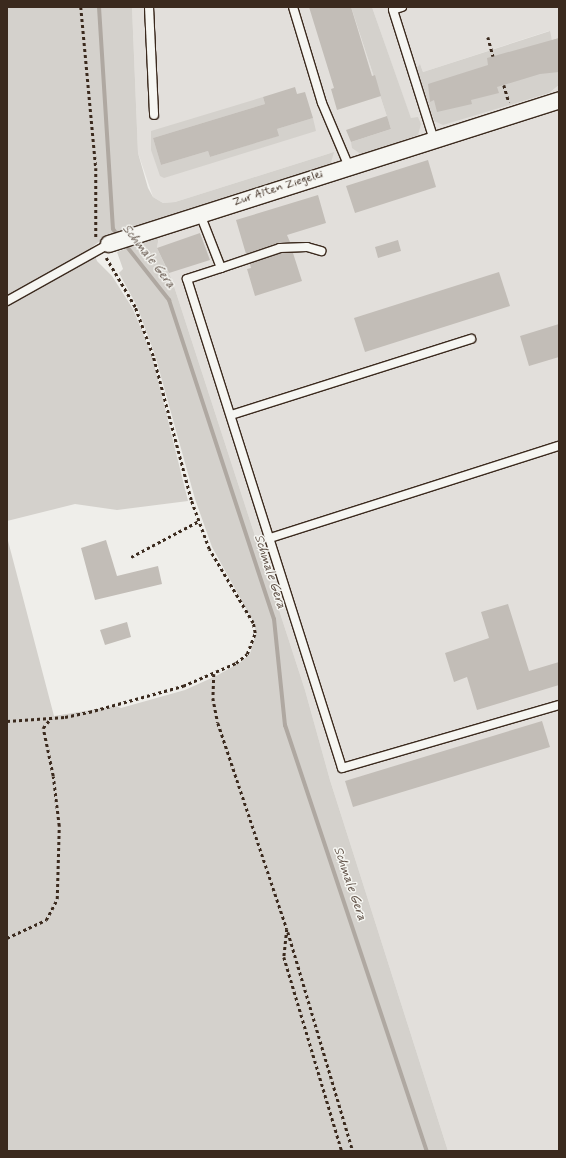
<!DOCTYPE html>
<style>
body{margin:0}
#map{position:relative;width:566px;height:1158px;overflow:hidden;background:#efeeea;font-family:Mynerve,sans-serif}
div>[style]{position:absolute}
.built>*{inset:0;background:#e2dfdb}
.green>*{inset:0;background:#d4d1cc}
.stream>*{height:4px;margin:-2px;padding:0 2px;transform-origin:2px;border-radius:2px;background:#afa8a1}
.building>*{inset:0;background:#c2bdb7}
.path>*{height:2.5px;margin-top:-1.25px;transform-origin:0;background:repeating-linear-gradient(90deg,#3b2a1e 0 3px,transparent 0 6px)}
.roads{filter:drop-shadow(1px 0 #3b2a1e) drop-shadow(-1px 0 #3b2a1e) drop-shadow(0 1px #3b2a1e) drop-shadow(0 -1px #3b2a1e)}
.lane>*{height:8px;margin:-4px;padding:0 4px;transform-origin:4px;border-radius:4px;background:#f6f6f2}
.street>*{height:16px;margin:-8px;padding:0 8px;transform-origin:8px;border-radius:8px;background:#f6f6f2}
span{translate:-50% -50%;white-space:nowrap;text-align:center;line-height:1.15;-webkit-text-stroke:3px #f6f6f2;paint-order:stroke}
.street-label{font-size:12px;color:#3b2a1e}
.water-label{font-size:13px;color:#64564c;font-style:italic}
.frame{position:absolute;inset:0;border:8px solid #3b2a1e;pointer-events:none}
</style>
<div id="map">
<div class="built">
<div style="clip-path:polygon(132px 7px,351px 7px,391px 129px,351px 142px,362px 155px,411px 119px,372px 7px,559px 7px,559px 38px,552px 40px,549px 31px,423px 72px,420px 64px,434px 121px,549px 93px,559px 85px,559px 1151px,448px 1151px,330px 780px,305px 690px,172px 280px,157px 248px,162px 221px,334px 152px,175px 202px,163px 203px,153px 197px,138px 153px)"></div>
</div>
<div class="green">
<div style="clip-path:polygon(7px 7px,132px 7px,138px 153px,148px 188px,153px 197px,163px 203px,175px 202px,334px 152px,330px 166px,104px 238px,92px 247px,97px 261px,112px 276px,133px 309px,152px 356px,188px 501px,117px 510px,75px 504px,7px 521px)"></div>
<div style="clip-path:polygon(351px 7px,372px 7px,411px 118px,418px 117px,421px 124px,418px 135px,362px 155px,352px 148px,351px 142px,391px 129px)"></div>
<div style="clip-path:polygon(550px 31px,552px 40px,559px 38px,559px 85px,549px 93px,443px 125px,434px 121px,417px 68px,420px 64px,423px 72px)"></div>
<div style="clip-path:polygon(263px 97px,265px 104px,153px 138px,161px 165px,208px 151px,210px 157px,278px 136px,277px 129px,313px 118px,316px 131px,164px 178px,160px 176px,151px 150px,151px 131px)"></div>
<div style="clip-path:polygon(159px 236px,157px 248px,172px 280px,305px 690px,330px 780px,448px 1151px,7px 1151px,7px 537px,54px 716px,116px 706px,121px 708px,185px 690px,216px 676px,241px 662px,250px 654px,256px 633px,254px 623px,212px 547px,195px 499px,155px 355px,137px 306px,119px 273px,123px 269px,117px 252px)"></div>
</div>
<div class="stream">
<div style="left:99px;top:7px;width:222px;rotate:86.4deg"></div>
<div style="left:113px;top:229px;width:9px;rotate:54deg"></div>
<div style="left:124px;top:243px;width:73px;rotate:51.7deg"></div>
<div style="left:169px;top:300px;width:336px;rotate:71.8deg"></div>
<div style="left:274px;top:619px;width:107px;rotate:84.1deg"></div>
<div style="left:285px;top:725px;width:449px;rotate:71.6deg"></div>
</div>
<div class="building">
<div style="clip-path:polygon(309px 7px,351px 7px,372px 76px,375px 75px,381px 96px,337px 110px,331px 89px,334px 88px)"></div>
<div style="clip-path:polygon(559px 38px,559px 72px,540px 74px,497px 87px,499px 93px,471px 100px,472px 104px,437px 112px,434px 100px,430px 102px,428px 84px,488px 65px,487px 58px)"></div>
<div style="clip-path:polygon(295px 87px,297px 94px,305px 92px,313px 118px,277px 129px,279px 136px,210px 157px,208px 151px,161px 165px,153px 138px,265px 104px,263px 97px)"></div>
<div style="clip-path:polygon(387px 116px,391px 129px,351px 142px,346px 130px)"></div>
<div style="clip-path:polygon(428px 160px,436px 187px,355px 213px,346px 186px)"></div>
<div style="clip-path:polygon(318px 195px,326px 223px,287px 235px,290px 242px,278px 243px,246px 254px,236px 220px)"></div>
<div style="clip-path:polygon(200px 233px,210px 260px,169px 273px,157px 248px)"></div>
<div style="clip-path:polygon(398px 240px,401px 251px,378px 258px,375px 247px)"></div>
<div style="clip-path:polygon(281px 253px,293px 253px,302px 281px,255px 296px,247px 269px,251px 268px,250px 264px)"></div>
<div style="clip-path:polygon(499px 272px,510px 306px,365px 352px,354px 318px)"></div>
<div style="clip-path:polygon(559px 324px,559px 357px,529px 366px,520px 336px)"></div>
<div style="clip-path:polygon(106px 540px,117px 576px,158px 566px,162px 584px,95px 600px,81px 548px)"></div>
<div style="clip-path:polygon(508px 604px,529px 671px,559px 662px,559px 685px,477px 710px,467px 677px,454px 682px,445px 653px,489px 638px,481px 612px)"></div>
<div style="clip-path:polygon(127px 622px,131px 637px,105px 645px,100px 630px)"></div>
<div style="clip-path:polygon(542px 721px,550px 747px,353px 807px,345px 781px)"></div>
</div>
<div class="path">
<div style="left:81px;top:7px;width:162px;rotate:84.7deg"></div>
<div style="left:96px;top:168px;width:70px;rotate:90deg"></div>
<div style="left:488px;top:37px;width:20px;rotate:75deg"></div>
<div style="left:504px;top:85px;width:18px;rotate:74deg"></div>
<div style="left:131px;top:557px;width:77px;rotate:-27.9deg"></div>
<div style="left:214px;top:674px;width:24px;rotate:92deg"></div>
<div style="left:213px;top:698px;width:25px;rotate:79deg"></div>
<div style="left:218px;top:723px;width:217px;rotate:71.5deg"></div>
<div style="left:287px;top:929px;width:28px;rotate:96deg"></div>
<div style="left:284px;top:957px;width:202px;rotate:73.4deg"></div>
<div style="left:7px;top:721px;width:58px;rotate:-3.9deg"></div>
<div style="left:65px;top:717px;width:25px;rotate:-12deg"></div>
<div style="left:89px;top:712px;width:98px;rotate:-15.5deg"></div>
<div style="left:183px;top:686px;width:58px;rotate:-23.5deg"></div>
<div style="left:236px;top:663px;width:14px;rotate:-39deg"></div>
<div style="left:247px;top:654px;width:22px;rotate:-69deg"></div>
<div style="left:255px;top:633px;width:10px;rotate:-101deg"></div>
<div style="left:253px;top:623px;width:86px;rotate:-120.7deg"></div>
<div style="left:209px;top:549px;width:52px;rotate:-110.2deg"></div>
<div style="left:191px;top:500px;width:149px;rotate:-104.8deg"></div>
<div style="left:153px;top:356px;width:52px;rotate:-110.2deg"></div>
<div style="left:135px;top:307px;width:57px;rotate:-120.6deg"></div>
<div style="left:288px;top:932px;width:228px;rotate:73.5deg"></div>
<div style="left:7px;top:938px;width:43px;rotate:-24.8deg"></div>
<div style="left:46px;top:920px;width:24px;rotate:-62deg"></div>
<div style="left:57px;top:899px;width:73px;rotate:-88.4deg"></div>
<div style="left:59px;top:826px;width:50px;rotate:-96.8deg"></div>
<div style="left:53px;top:776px;width:49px;rotate:-101.8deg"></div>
<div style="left:43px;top:728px;width:13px;rotate:-51deg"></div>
</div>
<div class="roads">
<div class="lane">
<div style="left:149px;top:7px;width:108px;rotate:87.3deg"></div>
<div style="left:293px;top:7px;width:100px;rotate:73.2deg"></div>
<div style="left:322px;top:103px;width:69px;rotate:67.1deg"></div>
<div style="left:402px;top:7px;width:9px;rotate:162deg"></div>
<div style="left:393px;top:10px;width:136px;rotate:72.5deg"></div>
<div style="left:200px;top:214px;width:58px;rotate:68.7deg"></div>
<div style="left:221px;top:268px;width:36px;rotate:162deg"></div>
<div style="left:187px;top:279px;width:513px;rotate:72.41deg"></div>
<div style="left:342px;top:768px;width:226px;rotate:-16.2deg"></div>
<div style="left:221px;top:268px;width:62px;rotate:-18.7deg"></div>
<div style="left:280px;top:248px;width:27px;rotate:-2deg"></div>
<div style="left:307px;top:247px;width:15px;rotate:16deg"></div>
<div style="left:7px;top:301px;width:117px;rotate:-29.2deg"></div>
<div style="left:231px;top:415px;width:252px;rotate:-17.6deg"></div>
<div style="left:270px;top:538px;width:303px;rotate:-17.7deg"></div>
</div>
<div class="street">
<div style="left:109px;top:244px;width:472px;rotate:-17.7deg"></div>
</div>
</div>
<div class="street-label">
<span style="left:278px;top:189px;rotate:-18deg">Zur Alten Ziegelei</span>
</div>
<div class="water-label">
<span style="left:148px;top:257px;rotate:52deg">Schmale Gera</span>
<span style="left:269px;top:572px;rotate:72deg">Schmale Gera</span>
<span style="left:349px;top:884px;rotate:71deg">Schmale Gera</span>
</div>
<div class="frame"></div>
</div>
